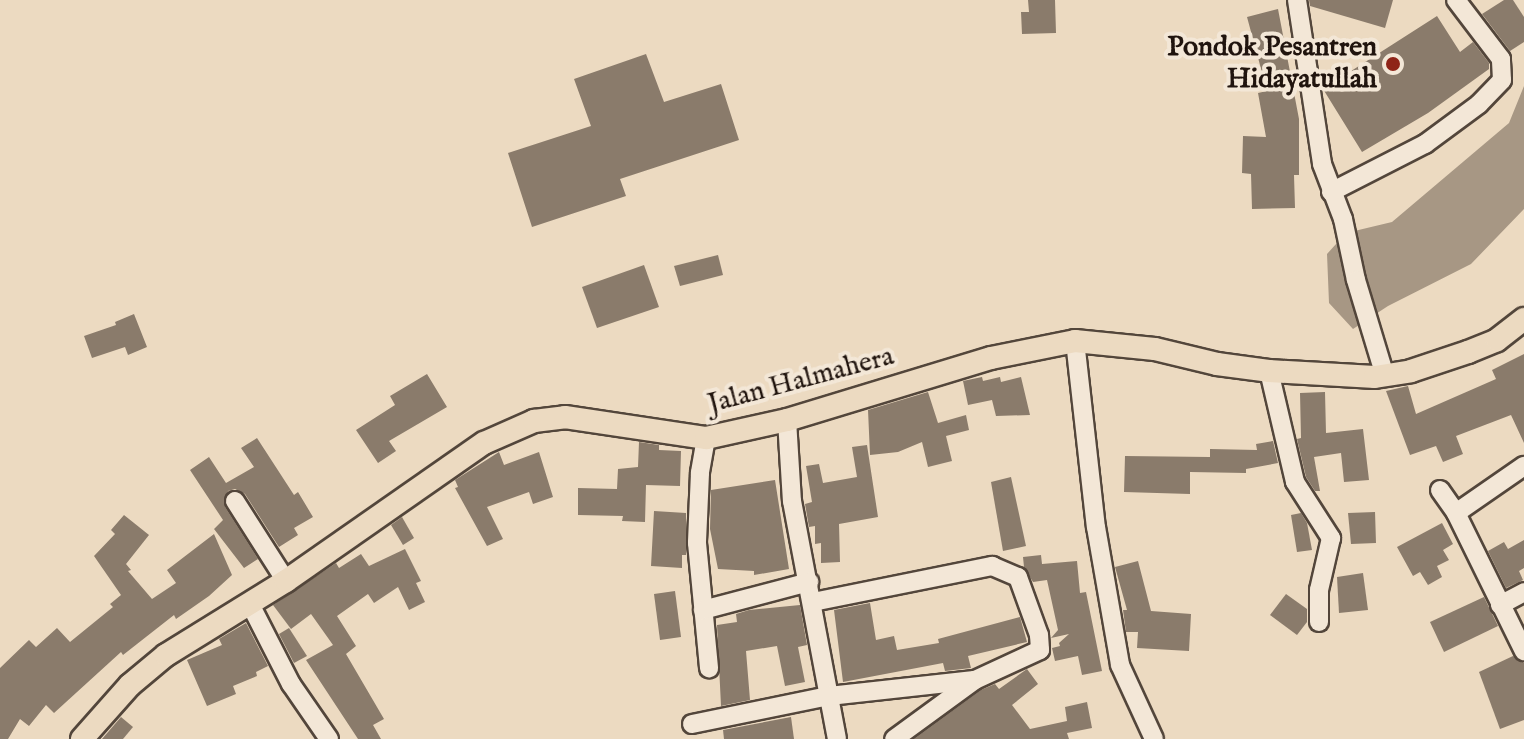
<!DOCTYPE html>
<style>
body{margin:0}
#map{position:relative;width:1524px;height:739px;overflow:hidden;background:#ecdac1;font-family:"IM FELL English",serif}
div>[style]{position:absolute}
.water>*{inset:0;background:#a79784}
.building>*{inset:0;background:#8a7b6b}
.roads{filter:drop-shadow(2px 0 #53463b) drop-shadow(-2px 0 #53463b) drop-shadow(0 2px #53463b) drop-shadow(0 -2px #53463b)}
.minor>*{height:18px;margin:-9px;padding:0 9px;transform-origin:9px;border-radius:9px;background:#f3e7d7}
.major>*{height:22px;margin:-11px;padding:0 11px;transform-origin:11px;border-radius:11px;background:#ecdac1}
.dots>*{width:22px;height:22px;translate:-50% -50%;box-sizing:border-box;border:4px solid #f3e7d7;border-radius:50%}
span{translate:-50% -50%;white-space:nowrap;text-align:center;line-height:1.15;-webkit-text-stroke:8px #f3e7d7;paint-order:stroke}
.poi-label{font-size:28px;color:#20140e;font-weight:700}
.right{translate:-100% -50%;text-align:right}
.street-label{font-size:28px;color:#20140e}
</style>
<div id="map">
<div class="water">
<div style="clip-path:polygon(1524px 86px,1524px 209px,1471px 264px,1388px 306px,1353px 329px,1329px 303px,1327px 254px,1346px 233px,1392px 222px,1509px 123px)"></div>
</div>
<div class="building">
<div style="clip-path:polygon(1028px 0,1055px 0,1056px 33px,1022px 34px,1021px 12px,1029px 12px)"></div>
<div style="clip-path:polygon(1309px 0,1393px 0,1385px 28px,1310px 6px)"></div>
<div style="clip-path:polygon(1504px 0,1513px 0,1524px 17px,1524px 42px,1510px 51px,1482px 14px)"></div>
<div style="clip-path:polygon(1278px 9px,1299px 119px,1299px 175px,1294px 175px,1295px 208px,1252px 209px,1251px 174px,1242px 173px,1243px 136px,1266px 137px,1258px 93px,1267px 91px,1247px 17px)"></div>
<div style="clip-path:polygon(1437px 16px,1460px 52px,1473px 42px,1489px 63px,1489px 69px,1428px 113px,1362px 152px,1323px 89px)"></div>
<div style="clip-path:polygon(646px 54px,664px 102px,721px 84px,739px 140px,620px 179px,626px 196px,532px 227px,508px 153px,591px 126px,574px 79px)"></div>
<div style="clip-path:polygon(718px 255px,723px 275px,680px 286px,674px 266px)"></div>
<div style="clip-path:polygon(644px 265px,659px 307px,597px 328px,582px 287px)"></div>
<div style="clip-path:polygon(134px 314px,147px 347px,128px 355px,125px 347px,92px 358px,84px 336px,116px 325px,115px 322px)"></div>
<div style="clip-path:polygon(1524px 354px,1524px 443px,1511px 415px,1456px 436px,1463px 454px,1443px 462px,1436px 446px,1410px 455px,1386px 391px,1408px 386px,1416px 414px,1496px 379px,1492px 370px)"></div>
<div style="clip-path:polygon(427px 374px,447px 407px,389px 441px,396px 451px,378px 463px,356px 430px,395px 405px,390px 396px)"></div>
<div style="clip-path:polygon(982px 377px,983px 381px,1000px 377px,1001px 382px,1021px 377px,1030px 415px,996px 416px,992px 400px,968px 405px,963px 381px)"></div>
<div style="clip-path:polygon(928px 392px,938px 423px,966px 415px,969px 430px,946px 436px,952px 461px,928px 467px,922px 442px,898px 452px,870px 455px,868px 410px)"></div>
<div style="clip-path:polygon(1325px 392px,1326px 433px,1363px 429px,1369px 480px,1344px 482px,1341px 453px,1314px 457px,1320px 491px,1315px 491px,1306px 477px,1297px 439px,1301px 438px,1300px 393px)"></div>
<div style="clip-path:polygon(257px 438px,294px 495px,298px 492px,313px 517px,294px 528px,298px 535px,279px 547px,245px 494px,235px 489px,228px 491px,225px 507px,258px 559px,244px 568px,214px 529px,223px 520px,190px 470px,209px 457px,226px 483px,254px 467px,241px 448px)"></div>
<div style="clip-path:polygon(1273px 441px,1278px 463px,1246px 469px,1246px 473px,1190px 472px,1190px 494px,1124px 492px,1125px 456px,1210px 457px,1210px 449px,1257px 450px,1256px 444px)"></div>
<div style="clip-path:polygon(639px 442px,659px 445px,659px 450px,681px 451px,680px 486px,646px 485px,645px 522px,622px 521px,623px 516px,578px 515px,578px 488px,617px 489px,618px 469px,638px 467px)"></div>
<div style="clip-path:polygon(867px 445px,878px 517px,839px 524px,840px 562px,821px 563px,821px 543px,815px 544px,815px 526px,809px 527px,805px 504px,812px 502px,806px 466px,819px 464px,823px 483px,857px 477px,852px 447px)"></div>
<div style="clip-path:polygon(499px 452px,504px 465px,539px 452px,553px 497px,533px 504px,529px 492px,487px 507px,503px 539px,487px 546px,455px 488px,458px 487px,455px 480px)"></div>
<div style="clip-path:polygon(1011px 477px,1026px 546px,1003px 551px,991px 482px)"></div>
<div style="clip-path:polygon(775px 480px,789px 569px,754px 575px,754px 571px,718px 569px,710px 529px,711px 490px)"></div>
<div style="clip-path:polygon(654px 511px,686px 513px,686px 555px,682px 555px,682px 568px,651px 566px)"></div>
<div style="clip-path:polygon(1375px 512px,1376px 543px,1351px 544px,1348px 513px)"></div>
<div style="clip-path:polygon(1301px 513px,1307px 523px,1312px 550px,1297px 552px,1291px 515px)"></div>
<div style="clip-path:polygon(124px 515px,149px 535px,126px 564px,131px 570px,128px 571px,152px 599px,176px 583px,167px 570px,214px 534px,232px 575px,209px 596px,176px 619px,174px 615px,123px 655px,121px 652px,54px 713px,46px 705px,29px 726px,20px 719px,8px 739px,0 739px,0 668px,29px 640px,36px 647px,57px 628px,70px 642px,113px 607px,110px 604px,121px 595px,94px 556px,115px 534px,111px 530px)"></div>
<div style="clip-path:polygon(402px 517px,414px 538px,403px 545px,391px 525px)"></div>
<div style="clip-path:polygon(1442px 523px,1453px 544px,1443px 550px,1449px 560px,1437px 566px,1442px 577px,1428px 585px,1420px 572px,1413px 576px,1397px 547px)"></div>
<div style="clip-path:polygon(1524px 540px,1524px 568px,1519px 571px,1523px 580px,1506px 588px,1488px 551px,1504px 542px,1508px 549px)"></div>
<div style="clip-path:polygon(405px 549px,421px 581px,416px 583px,425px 602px,409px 610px,398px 587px,374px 603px,368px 594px,337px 616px,356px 646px,346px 654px,384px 719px,373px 725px,381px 739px,358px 739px,306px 660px,333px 645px,311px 614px,291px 629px,273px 605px,336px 563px,339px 568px,361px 554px,369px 566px)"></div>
<div style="clip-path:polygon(1041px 555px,1042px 564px,1077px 561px,1080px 593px,1086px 592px,1102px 671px,1082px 675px,1078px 656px,1055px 661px,1052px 648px,1060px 646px,1059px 643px,1069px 634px,1051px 638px,1058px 630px,1047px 580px,1033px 582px,1024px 567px,1023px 557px)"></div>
<div style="clip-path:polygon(1138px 561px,1151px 611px,1191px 614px,1189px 651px,1137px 648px,1138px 632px,1126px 632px,1123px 610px,1127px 610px,1115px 567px)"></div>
<div style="clip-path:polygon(1363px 573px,1368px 610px,1339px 613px,1337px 577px)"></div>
<div style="clip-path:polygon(675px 591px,681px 637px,660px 640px,654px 594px)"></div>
<div style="clip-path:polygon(1286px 594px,1307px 609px,1307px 622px,1297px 635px,1270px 615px)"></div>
<div style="clip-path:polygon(1484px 597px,1498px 626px,1444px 652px,1430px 622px)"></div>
<div style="clip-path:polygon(870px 603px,876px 640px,894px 636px,897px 650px,939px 643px,938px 639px,1020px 617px,1027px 642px,968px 656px,971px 668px,945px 671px,943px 663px,843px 682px,834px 610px)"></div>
<div style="clip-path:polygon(800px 605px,807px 645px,798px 647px,805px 682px,785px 686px,777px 646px,746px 651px,750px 700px,721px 706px,717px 625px,737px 622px,736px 614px,749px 610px)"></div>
<div style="clip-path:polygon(246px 623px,268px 666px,256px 672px,257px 676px,233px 686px,236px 694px,207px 706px,187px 660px,222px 645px,219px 639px)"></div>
<div style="clip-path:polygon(289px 628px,307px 656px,294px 663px,279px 634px)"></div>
<div style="clip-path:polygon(1513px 656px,1524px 663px,1524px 720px,1500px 729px,1479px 672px)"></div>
<div style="clip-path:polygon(1027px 669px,1038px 684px,1012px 705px,1030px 729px,1067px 721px,1065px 707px,1087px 702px,1092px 728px,1067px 733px,1069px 739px,914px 739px,981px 690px,995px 684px,999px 689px)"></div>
<div style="clip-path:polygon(121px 717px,133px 727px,123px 739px,102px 739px)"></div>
<div style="clip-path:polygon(791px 717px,794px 739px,724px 739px,723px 730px)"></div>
</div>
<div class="roads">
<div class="minor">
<div style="left:1297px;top:0;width:166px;rotate:81.3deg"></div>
<div style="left:1322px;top:164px;width:59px;rotate:69.1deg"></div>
<div style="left:1343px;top:219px;width:62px;rotate:78deg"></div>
<div style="left:1356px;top:280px;width:100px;rotate:73.2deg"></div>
<div style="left:1331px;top:192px;width:106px;rotate:-27.1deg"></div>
<div style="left:1425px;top:144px;width:67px;rotate:-36.5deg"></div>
<div style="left:1479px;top:104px;width:33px;rotate:-46deg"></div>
<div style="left:1502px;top:80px;width:21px;rotate:-93deg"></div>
<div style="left:1501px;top:59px;width:74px;rotate:-127.3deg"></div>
<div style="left:1075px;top:341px;width:187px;rotate:83.6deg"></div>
<div style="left:1096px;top:527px;width:140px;rotate:80.1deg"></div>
<div style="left:1120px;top:665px;width:81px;rotate:65.3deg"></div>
<div style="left:1269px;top:371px;width:114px;rotate:76.8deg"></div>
<div style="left:1295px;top:482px;width:67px;rotate:57.3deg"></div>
<div style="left:1331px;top:538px;width:53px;rotate:103deg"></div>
<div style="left:1319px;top:590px;width:32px;rotate:90deg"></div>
<div style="left:787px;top:420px;width:81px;rotate:86.5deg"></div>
<div style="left:792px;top:501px;width:242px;rotate:79.3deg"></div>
<div style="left:706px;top:438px;width:36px;rotate:100deg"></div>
<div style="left:700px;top:473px;width:70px;rotate:92.5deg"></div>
<div style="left:697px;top:543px;width:126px;rotate:84.5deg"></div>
<div style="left:1440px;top:490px;width:28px;rotate:55deg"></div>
<div style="left:1456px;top:513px;width:154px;rotate:63.8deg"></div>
<div style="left:235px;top:501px;width:95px;rotate:57.5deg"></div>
<div style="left:1456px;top:513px;width:83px;rotate:-34.7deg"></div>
<div style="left:813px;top:602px;width:183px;rotate:-11.4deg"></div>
<div style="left:992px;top:566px;width:28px;rotate:23deg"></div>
<div style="left:1018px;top:577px;width:62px;rotate:70.1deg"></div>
<div style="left:1039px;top:635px;width:15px;rotate:86deg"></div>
<div style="left:1040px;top:650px;width:72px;rotate:155.2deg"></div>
<div style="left:975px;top:680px;width:100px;rotate:143.9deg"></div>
<div style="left:250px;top:604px;width:90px;rotate:62.9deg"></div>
<div style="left:291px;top:684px;width:67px;rotate:55.4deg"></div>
<div style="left:1500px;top:605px;width:27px;rotate:-28deg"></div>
<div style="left:703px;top:610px;width:110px;rotate:-14.8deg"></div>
<div style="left:692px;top:724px;width:140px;rotate:-11.6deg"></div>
<div style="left:829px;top:696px;width:146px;rotate:-6.3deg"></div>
</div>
<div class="major">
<div style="left:82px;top:739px;width:72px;rotate:-48.4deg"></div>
<div style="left:130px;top:685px;width:47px;rotate:-39.8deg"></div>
<div style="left:166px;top:655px;width:141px;rotate:-31.7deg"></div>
<div style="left:286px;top:581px;width:241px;rotate:-34.9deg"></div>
<div style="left:484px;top:443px;width:55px;rotate:-23.7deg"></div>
<div style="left:534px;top:421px;width:31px;rotate:-7deg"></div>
<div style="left:565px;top:417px;width:143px;rotate:8.5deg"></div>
<div style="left:706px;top:438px;width:83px;rotate:-12.5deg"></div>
<div style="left:787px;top:420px;width:213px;rotate:-16.9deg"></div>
<div style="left:991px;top:358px;width:86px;rotate:-11.4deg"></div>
<div style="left:1075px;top:341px;width:80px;rotate:5.7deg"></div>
<div style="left:1155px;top:349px;width:64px;rotate:13.6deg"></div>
<div style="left:1217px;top:364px;width:52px;rotate:7.7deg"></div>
<div style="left:1269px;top:371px;width:106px;rotate:3.2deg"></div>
<div style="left:1375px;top:377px;width:36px;rotate:-9deg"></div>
<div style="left:1411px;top:371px;width:60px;rotate:-18.4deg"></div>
<div style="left:1468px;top:352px;width:31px;rotate:-22deg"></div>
<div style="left:1497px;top:340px;width:34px;rotate:-38deg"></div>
</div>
</div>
<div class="dots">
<div style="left:1393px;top:64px;background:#8f2418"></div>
</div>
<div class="poi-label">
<span class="right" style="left:1377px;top:64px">Pondok Pesantren<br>Hidayatullah</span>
</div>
<div class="street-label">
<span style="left:801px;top:381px;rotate:-15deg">Jalan Halmahera</span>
</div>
</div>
